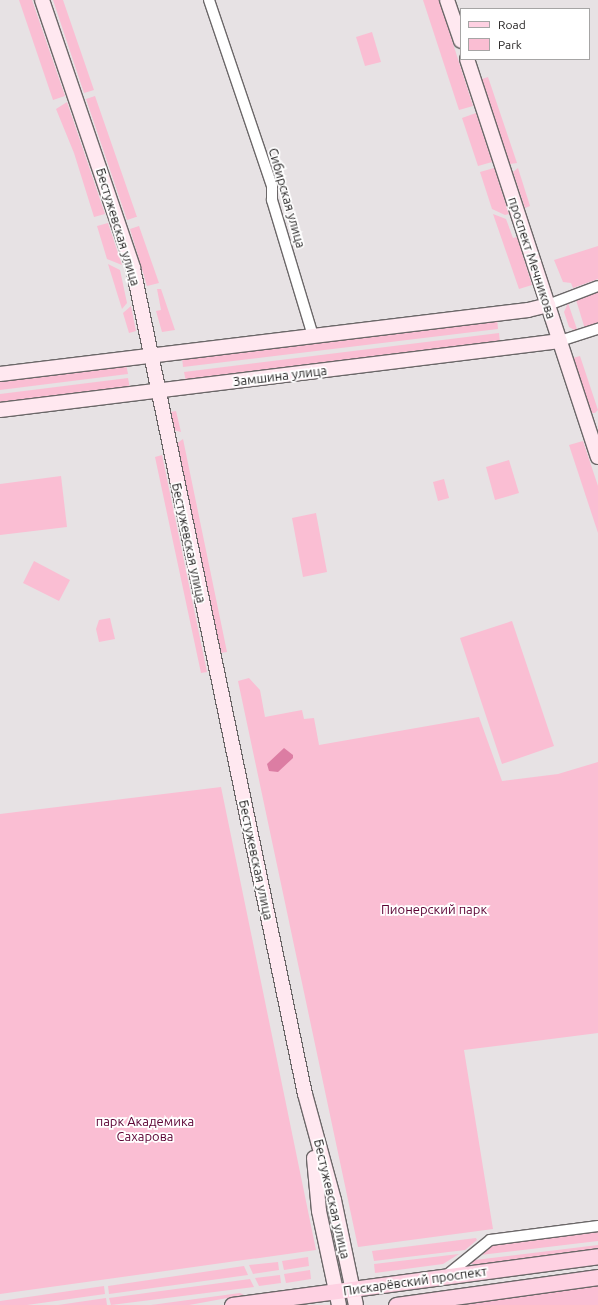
<!DOCTYPE html>
<meta charset="utf-8">
<style>
body{margin:0}
#map{position:relative;width:598px;height:1305px;overflow:hidden;background:#e7e2e4;font-family:Ubuntu,sans-serif}
div>[style]{position:absolute}
.green>*{inset:0;background:#fabed3}
.forest>*{inset:0;background:#dc7da3}
.roads{filter:drop-shadow(1px 0 #6b6768) drop-shadow(-1px 0 #6b6768) drop-shadow(0 1px #6b6768) drop-shadow(0 -1px #6b6768)}
.street>*{height:10px;margin:-5px;padding:0 5px;transform-origin:5px;border-radius:5px;background:#fff}
.secondary>*{height:14px;margin:-7px;padding:0 7px;transform-origin:7px;border-radius:7px;background:#ffe8f0}
.primary>*{height:15px;margin:-7.5px;padding:0 7.5px;transform-origin:7.5px;border-radius:7.5px;background:#fed1e2}
span{translate:-50% -50%;white-space:nowrap;text-align:center;line-height:1.15;-webkit-text-stroke:3.5px #fff;paint-order:stroke}
.street-label{font-size:13px;color:#211f1f}
.park-label{font-size:13px;color:#5b0233}
.legend{position:absolute;left:460px;top:8px;width:130px;height:52px;box-sizing:border-box;background:#fff;border:1px solid #a6a5a5;margin:0;padding:5px 7px;list-style:none;font-size:12px;color:#211f1f}
.legend li{display:flex;align-items:center;gap:8px;height:20px}
.legend b{width:20px;border:1px solid #a6a5a5}
</style>
<div id="map">
<div class="green">
<div style="clip-path:polygon(19px 0,32px 0,65px 96px,53px 100px)"></div>
<div style="clip-path:polygon(53px 0,63px 0,94px 90px,84px 93px)"></div>
<div style="clip-path:polygon(423px 0,439px 0,473px 106px,459px 110px)"></div>
<div style="clip-path:polygon(372px 32px,381px 62px,365px 66px,356px 37px)"></div>
<div style="clip-path:polygon(488px 77px,517px 163px,510px 164px,482px 79px)"></div>
<div style="clip-path:polygon(95px 96px,137px 217px,136px 217px,127px 220px,86px 99px)"></div>
<div style="clip-path:polygon(67px 102px,105px 214px,94px 217px,74px 153px,56px 109px)"></div>
<div style="clip-path:polygon(476px 113px,492px 162px,478px 166px,462px 118px)"></div>
<div style="clip-path:polygon(494px 168px,509px 214px,505px 215px,492px 209px,480px 172px)"></div>
<div style="clip-path:polygon(518px 168px,530px 206px,525px 208px,513px 172px)"></div>
<div style="clip-path:polygon(493px 214px,506px 219px,513px 238px,517px 237px,532px 285px,519px 289px)"></div>
<div style="clip-path:polygon(108px 223px,122px 265px,107px 259px,97px 226px)"></div>
<div style="clip-path:polygon(139px 226px,159px 283px,147px 286px,130px 229px)"></div>
<div style="clip-path:polygon(598px 246px,598px 279px,573px 288px,571px 283px,563px 282px,554px 260px)"></div>
<div style="clip-path:polygon(108px 264px,120px 270px,127px 303px,122px 309px)"></div>
<div style="clip-path:polygon(157px 289px,161px 289px,175px 330px,162px 332px,156px 311px,161px 310px)"></div>
<div style="clip-path:polygon(598px 292px,598px 325px,585px 329px,576px 300px)"></div>
<div style="clip-path:polygon(568px 303px,578px 332px,569px 327px,564px 312px)"></div>
<div style="clip-path:polygon(131px 306px,136px 331px,129px 333px,123px 313px)"></div>
<div style="clip-path:polygon(497px 318px,498px 329px,183px 367px,182px 357px)"></div>
<div style="clip-path:polygon(499px 333px,500px 343px,186px 382px,184px 372px)"></div>
<div style="clip-path:polygon(580px 356px,598px 410px,595px 413px,591px 413px,573px 358px)"></div>
<div style="clip-path:polygon(126px 364px,128px 374px,0 390px,0 379px)"></div>
<div style="clip-path:polygon(128px 378px,130px 389px,0 405px,0 394px)"></div>
<div style="clip-path:polygon(176px 411px,181px 432px,173px 430px,170px 412px)"></div>
<div style="clip-path:polygon(183px 439px,227px 652px,220px 653px,176px 444px)"></div>
<div style="clip-path:polygon(583px 441px,598px 486px,598px 533px,569px 445px)"></div>
<div style="clip-path:polygon(162px 455px,207px 672px,201px 673px,155px 457px)"></div>
<div style="clip-path:polygon(509px 460px,519px 493px,495px 500px,486px 467px)"></div>
<div style="clip-path:polygon(61px 476px,67px 527px,0 535px,0 484px)"></div>
<div style="clip-path:polygon(444px 479px,449px 498px,438px 501px,433px 482px)"></div>
<div style="clip-path:polygon(316px 513px,327px 572px,303px 577px,292px 518px)"></div>
<div style="clip-path:polygon(34px 561px,70px 580px,59px 601px,23px 583px)"></div>
<div style="clip-path:polygon(110px 618px,115px 639px,99px 642px,96px 629px,99px 620px)"></div>
<div style="clip-path:polygon(512px 621px,554px 746px,502px 764px,460px 638px)"></div>
<div style="clip-path:polygon(249px 678px,260px 690px,265px 717px,302px 710px,304px 719px,314px 718px,319px 745px,479px 717px,502px 781px,558px 774px,598px 762px,598px 1033px,464px 1050px,493px 1229px,358px 1247px,238px 681px)"></div>
<div style="clip-path:polygon(221px 787px,316px 1250px,0 1294px,0 814px)"></div>
<div style="clip-path:polygon(598px 1232px,598px 1241px,480px 1255px,493px 1243px)"></div>
<div style="clip-path:polygon(476px 1238px,477px 1240px,465px 1250px,374px 1261px,372px 1251px)"></div>
<div style="clip-path:polygon(598px 1245px,598px 1251px,492px 1265px,470px 1264px,475px 1260px)"></div>
<div style="clip-path:polygon(459px 1254px,443px 1264px,375px 1273px,374px 1264px)"></div>
<div style="clip-path:polygon(308px 1257px,309px 1266px,284px 1270px,282px 1261px)"></div>
<div style="clip-path:polygon(278px 1262px,279px 1270px,253px 1274px,249px 1265px)"></div>
<div style="clip-path:polygon(244px 1266px,248px 1275px,109px 1294px,108px 1286px)"></div>
<div style="clip-path:polygon(310px 1270px,311px 1279px,286px 1283px,284px 1274px)"></div>
<div style="clip-path:polygon(280px 1275px,281px 1283px,259px 1286px,255px 1278px)"></div>
<div style="clip-path:polygon(250px 1279px,254px 1287px,111px 1305px,109px 1298px)"></div>
<div style="clip-path:polygon(598px 1283px,598px 1305px,453px 1305px)"></div>
<div style="clip-path:polygon(104px 1286px,105px 1294px,27px 1305px,0 1305px,0 1301px)"></div>
<div style="clip-path:polygon(240px 1293px,244px 1295px,189px 1305px,151px 1305px)"></div>
<div style="clip-path:polygon(106px 1298px,107px 1305px,58px 1305px)"></div>
</div>
<div class="forest">
<div style="clip-path:polygon(284px 748px,293px 755px,293px 758px,278px 772px,269px 771px,267px 764px)"></div>
</div>
<div class="roads">
<div class="street">
<div style="left:209px;top:0;width:196px;rotate:71.3deg"></div>
<div style="left:272px;top:186px;width:14px;rotate:90deg"></div>
<div style="left:272px;top:200px;width:142px;rotate:73.2deg"></div>
<div style="left:548px;top:305px;width:53px;rotate:-20.8deg"></div>
<div style="left:560px;top:341px;width:40px;rotate:-18deg"></div>
<div style="left:447px;top:1275px;width:55px;rotate:-39.1deg"></div>
<div style="left:490px;top:1240px;width:109px;rotate:-7.4deg"></div>
</div>
<div class="secondary">
<div style="left:42px;top:0;width:283px;rotate:71.2deg"></div>
<div style="left:133px;top:268px;width:844px;rotate:78.24deg"></div>
<div style="left:305px;top:1094px;width:110px;rotate:74.7deg"></div>
<div style="left:334px;top:1200px;width:107px;rotate:78.2deg"></div>
<div style="left:447px;top:0;width:43px;rotate:71.1deg"></div>
<div style="left:467px;top:59px;width:419px;rotate:71.8deg"></div>
<div style="left:0;top:374px;width:532px;rotate:-6.91deg"></div>
<div style="left:528px;top:310px;width:21px;rotate:-14deg"></div>
<div style="left:0;top:410px;width:564px;rotate:-7.02deg"></div>
<div style="left:314px;top:1158px;width:53px;rotate:84.6deg"></div>
<div style="left:319px;top:1211px;width:96px;rotate:78deg"></div>
</div>
<div class="primary">
<div style="left:232px;top:1305px;width:369px;rotate:-7.6deg"></div>
<div style="left:396px;top:1305px;width:204px;rotate:-7.9deg"></div>
</div>
</div>
<div class="street-label">
<span style="left:287px;top:198px;rotate:74deg">Сибирская улица</span>
<span style="left:118px;top:227px;rotate:73deg">Бестужевская улица</span>
<span style="left:532px;top:258px;rotate:72deg">проспект Мечникова</span>
<span style="left:280px;top:376px;rotate:-7deg">Замшина улица</span>
<span style="left:189px;top:543px;rotate:78deg">Бестужевская улица</span>
<span style="left:256px;top:860px;rotate:78deg">Бестужевская улица</span>
<span style="left:332px;top:1199px;rotate:77deg">Бестужевская улица</span>
<span style="left:415px;top:1281px;rotate:-8deg">Пискарёвский проспект</span>
</div>
<div class="park-label">
<span style="left:434px;top:909px">Пионерский парк</span>
<span style="left:145px;top:1129px">парк Академика<br>Сахарова</span>
</div>
<ul class="legend">
<li><b style="height:5px;background:#fed1e2"></b>Road</li>
<li><b style="height:11px;background:#fabed3"></b>Park</li>
</ul>
</div>
